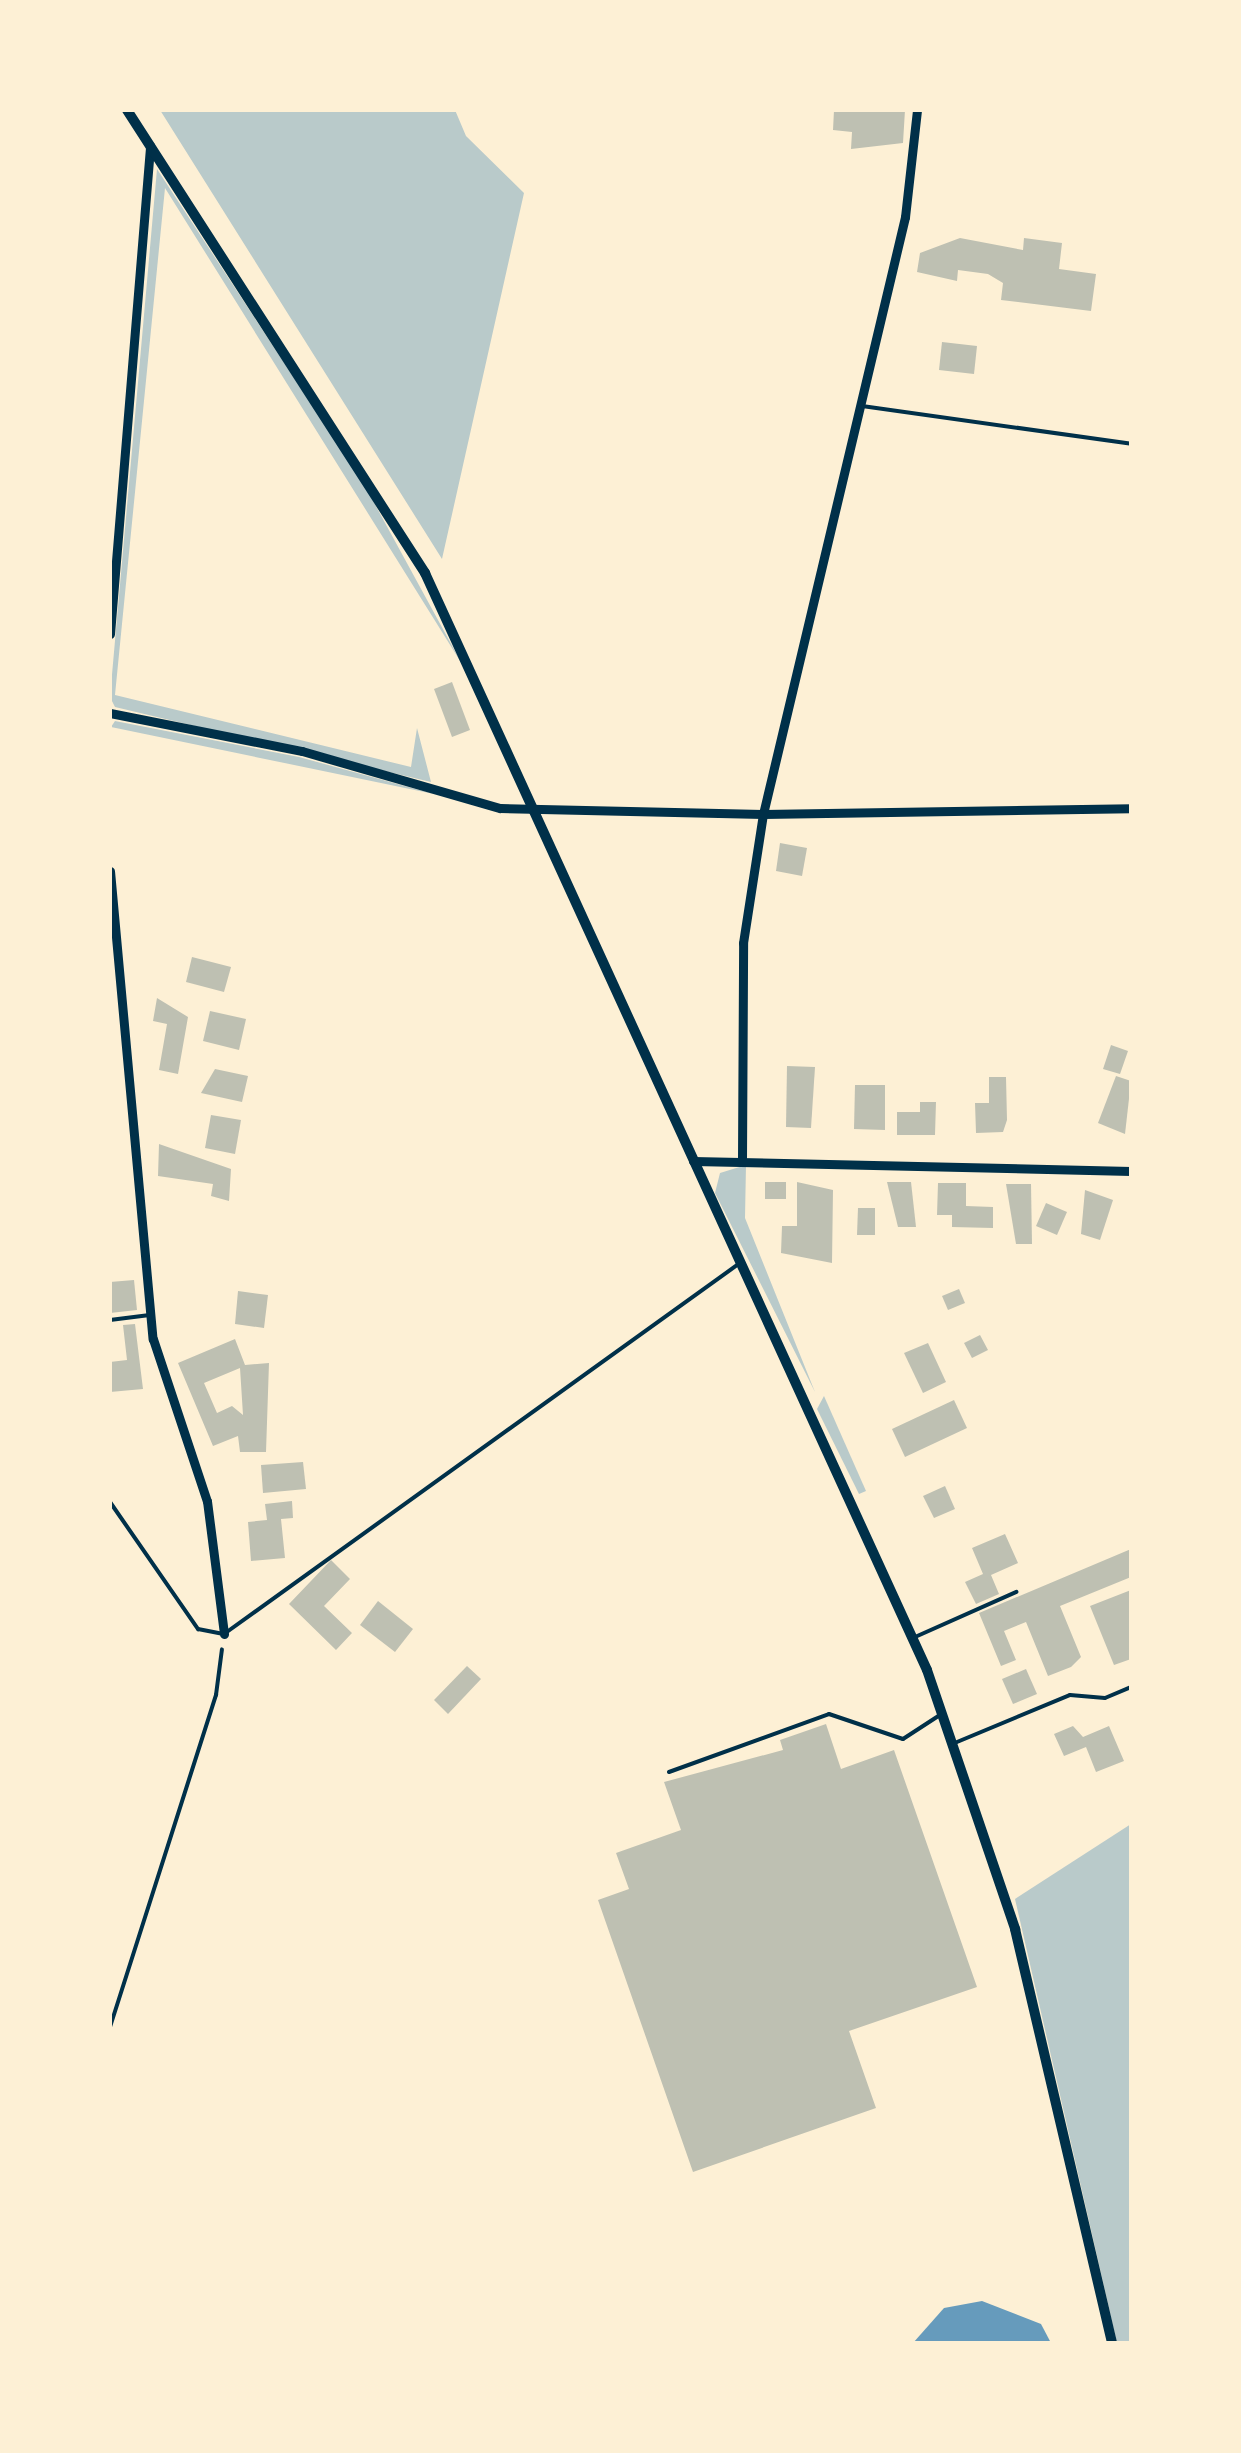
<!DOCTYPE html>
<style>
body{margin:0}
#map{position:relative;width:1241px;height:2453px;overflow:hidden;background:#fdf0d5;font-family:Ubuntu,sans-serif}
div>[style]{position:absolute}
.green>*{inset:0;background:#b9caca}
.water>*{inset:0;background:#669bbc}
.building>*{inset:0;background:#bec0b2}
.path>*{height:4px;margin:-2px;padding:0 2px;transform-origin:2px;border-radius:2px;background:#003049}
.service>*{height:4px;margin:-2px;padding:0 2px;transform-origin:2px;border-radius:2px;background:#003049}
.minor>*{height:9px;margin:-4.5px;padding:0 4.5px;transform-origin:4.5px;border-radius:4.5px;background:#003049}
.tertiary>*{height:10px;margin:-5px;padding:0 5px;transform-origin:5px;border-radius:5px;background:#003049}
span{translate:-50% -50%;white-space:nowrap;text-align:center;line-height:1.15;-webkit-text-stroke:9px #fdf0d5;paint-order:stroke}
.frame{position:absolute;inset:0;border:112px solid #fdf0d5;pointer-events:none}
</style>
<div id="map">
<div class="green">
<div style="clip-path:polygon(160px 110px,455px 110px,466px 136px,524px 193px,442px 559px)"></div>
<div style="clip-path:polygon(157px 169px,366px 488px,462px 664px,165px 188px,115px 695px,411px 767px,417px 728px,431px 782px,115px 707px,110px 697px)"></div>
<div style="clip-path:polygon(115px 721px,299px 757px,434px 794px,111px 727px)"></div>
<div style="clip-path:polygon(746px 1165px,745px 1218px,815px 1392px,715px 1193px,720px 1173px)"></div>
<div style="clip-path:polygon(824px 1396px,866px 1491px,859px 1494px,817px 1409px)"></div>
<div style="clip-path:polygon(1131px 1824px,1131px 2343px,1117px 2343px,1015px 1899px)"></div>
</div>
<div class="water">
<div style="clip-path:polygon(982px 2301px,1041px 2324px,1051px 2343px,913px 2343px,944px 2308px)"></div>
</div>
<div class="building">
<div style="clip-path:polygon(834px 110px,905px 110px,903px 143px,851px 149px,852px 132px,833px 130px)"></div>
<div style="clip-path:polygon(960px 238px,1023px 250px,1024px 238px,1062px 243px,1059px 269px,1096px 274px,1091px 311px,1001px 300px,1003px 283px,988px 274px,958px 270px,957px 281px,917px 272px,920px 253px)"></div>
<div style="clip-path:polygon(942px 342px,977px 346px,974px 374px,939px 370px)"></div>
<div style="clip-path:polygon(452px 682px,470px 730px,452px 737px,434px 689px)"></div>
<div style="clip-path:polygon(780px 843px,807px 848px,802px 876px,776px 871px)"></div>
<div style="clip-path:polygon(192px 957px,231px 967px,224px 992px,186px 982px)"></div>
<div style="clip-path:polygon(157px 998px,188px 1017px,178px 1074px,159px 1070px,167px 1024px,153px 1021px)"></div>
<div style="clip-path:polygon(210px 1011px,246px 1019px,239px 1050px,203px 1041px)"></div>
<div style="clip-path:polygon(1111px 1045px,1128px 1051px,1120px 1074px,1103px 1069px)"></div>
<div style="clip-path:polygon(787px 1066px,815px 1067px,811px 1128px,786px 1127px)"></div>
<div style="clip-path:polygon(215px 1069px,248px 1076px,242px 1102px,201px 1093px)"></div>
<div style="clip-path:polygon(1116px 1076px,1131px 1081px,1125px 1134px,1098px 1123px)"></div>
<div style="clip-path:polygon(989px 1077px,1006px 1077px,1007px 1120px,1003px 1132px,976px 1133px,975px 1103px,989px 1103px)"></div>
<div style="clip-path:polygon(855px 1085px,885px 1085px,885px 1130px,854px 1129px)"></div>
<div style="clip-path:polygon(920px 1102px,936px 1102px,935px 1135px,897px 1135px,897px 1112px,920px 1112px)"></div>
<div style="clip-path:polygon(211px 1115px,241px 1120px,235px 1154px,205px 1148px)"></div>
<div style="clip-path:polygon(159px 1144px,231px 1169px,229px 1201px,211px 1196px,213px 1184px,158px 1176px)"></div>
<div style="clip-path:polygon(765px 1182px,786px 1182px,786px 1199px,765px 1199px)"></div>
<div style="clip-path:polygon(797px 1182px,833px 1190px,832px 1263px,781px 1253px,782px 1226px,797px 1226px)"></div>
<div style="clip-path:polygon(887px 1182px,911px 1182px,916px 1227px,898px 1227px)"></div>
<div style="clip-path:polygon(938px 1183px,966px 1183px,966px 1206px,993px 1207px,993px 1228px,952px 1227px,952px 1215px,937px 1215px)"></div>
<div style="clip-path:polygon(1006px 1184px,1031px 1184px,1032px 1244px,1016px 1244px)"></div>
<div style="clip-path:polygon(1085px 1190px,1113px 1200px,1100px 1240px,1081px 1234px)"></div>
<div style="clip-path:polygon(1046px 1203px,1067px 1212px,1057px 1235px,1036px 1226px)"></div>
<div style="clip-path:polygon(858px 1208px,875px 1208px,875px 1235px,857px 1235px)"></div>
<div style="clip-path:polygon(134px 1280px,137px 1310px,110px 1313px,110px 1282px)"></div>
<div style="clip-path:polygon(959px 1289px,965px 1303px,948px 1310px,942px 1296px)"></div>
<div style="clip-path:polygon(238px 1291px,268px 1295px,264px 1328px,235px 1324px)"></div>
<div style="clip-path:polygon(135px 1324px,143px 1389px,110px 1392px,110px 1362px,127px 1360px,123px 1325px)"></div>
<div style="clip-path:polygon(980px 1335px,988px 1350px,972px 1358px,964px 1343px)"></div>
<div style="clip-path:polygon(evenodd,235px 1339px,245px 1365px,269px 1363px,266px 1452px,240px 1452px,238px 1436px,213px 1446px,178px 1363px,235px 1339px,240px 1368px,243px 1415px,232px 1406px,217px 1413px,204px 1383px,240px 1368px)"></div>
<div style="clip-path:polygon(928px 1343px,946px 1382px,923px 1393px,904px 1353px)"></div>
<div style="clip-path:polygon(954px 1400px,967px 1428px,905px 1457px,892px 1429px)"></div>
<div style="clip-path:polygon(303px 1462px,306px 1489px,263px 1493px,261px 1465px)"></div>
<div style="clip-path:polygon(945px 1486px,955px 1509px,934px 1518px,923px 1496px)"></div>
<div style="clip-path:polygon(292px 1501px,293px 1518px,281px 1519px,285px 1558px,251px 1561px,248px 1522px,267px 1520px,265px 1504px)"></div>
<div style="clip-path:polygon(1005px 1534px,1018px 1563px,991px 1575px,999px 1594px,976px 1604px,965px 1582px,983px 1574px,972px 1548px)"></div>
<div style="clip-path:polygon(1131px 1549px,1131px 1577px,1060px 1606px,1081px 1657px,1071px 1667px,1048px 1676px,1026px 1622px,1004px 1631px,1016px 1660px,1001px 1666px,979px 1613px)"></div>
<div style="clip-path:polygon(331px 1560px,350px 1579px,324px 1606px,352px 1633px,336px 1650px,289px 1604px)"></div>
<div style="clip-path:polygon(1131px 1590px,1131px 1659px,1114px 1665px,1090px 1606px)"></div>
<div style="clip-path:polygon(378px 1601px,413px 1629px,395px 1652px,360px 1625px)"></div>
<div style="clip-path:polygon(467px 1666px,481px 1679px,448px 1714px,434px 1700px)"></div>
<div style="clip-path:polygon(1026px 1669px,1037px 1694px,1013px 1704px,1002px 1679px)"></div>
<div style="clip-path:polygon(826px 1724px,841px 1769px,894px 1750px,977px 1987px,849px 2031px,876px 2108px,693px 2172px,598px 1900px,629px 1889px,616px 1853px,681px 1830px,664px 1782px,783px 1750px,780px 1740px)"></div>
<div style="clip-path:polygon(1073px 1726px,1083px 1737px,1109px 1726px,1124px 1761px,1096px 1772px,1086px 1747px,1064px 1756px,1054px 1734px)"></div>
</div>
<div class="path">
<div style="left:110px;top:2027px;width:349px;rotate:-72.3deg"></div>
<div style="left:216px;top:1695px;width:46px;rotate:-82.6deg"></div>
</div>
<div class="service">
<div style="left:862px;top:406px;width:272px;rotate:8deg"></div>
<div style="left:110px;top:1320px;width:40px;rotate:-7.1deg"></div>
<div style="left:110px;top:1502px;width:155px;rotate:55.3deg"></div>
<div style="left:198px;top:1629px;width:26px;rotate:11deg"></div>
<div style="left:224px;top:1634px;width:636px;rotate:-35.72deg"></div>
<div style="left:915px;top:1637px;width:111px;rotate:-24deg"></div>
<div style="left:957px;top:1742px;width:122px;rotate:-22.6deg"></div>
<div style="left:1070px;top:1695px;width:35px;rotate:5deg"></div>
<div style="left:1105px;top:1698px;width:28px;rotate:-23deg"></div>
<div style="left:669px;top:1772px;width:170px;rotate:-19.9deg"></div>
<div style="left:829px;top:1714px;width:78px;rotate:18.7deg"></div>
<div style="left:903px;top:1739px;width:44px;rotate:-33deg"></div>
</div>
<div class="minor">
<div style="left:110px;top:634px;width:490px;rotate:-85.3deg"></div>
<div style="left:110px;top:713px;width:196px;rotate:11.2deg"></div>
<div style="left:302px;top:751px;width:206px;rotate:16.1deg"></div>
<div style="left:500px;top:808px;width:263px;rotate:1.3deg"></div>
<div style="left:763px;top:814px;width:614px;rotate:-76.62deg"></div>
<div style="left:905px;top:217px;width:108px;rotate:-83.6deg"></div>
<div style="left:110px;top:871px;width:470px;rotate:84.8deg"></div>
<div style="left:153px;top:1339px;width:171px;rotate:71.6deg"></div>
<div style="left:207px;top:1501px;width:134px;rotate:82.7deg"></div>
<div style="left:742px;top:1160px;width:217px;rotate:-89.7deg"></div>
<div style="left:743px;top:943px;width:131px;rotate:-81.2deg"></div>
<div style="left:763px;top:814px;width:368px;rotate:-0.9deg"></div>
<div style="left:693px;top:1161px;width:438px;rotate:1.3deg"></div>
</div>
<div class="tertiary">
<div style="left:127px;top:110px;width:551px;rotate:57.23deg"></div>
<div style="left:425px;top:573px;width:1206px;rotate:65.41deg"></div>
<div style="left:927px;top:1670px;width:274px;rotate:71.2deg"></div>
<div style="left:1015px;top:1929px;width:425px;rotate:76.8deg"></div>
</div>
<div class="frame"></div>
</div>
